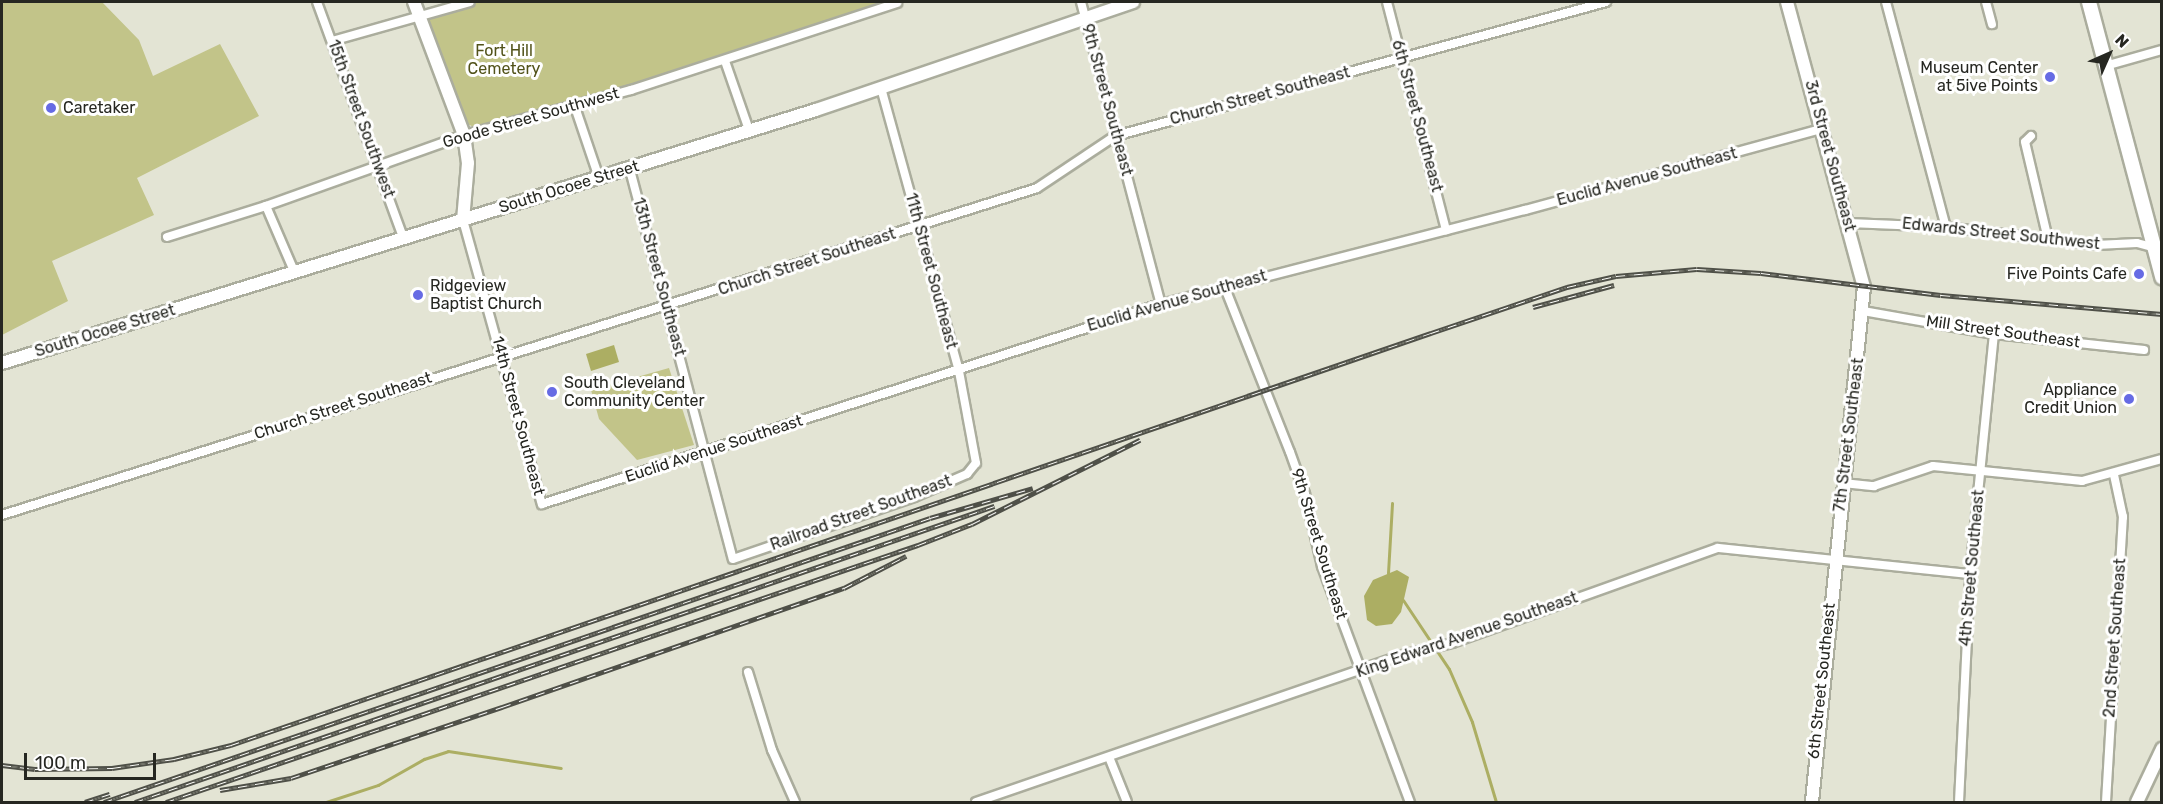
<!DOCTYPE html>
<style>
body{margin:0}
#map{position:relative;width:2163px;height:804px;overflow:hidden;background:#e3e4d4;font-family:Rubik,sans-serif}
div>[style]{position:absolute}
.green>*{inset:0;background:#c2c489}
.water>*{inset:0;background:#acae63}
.stream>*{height:3px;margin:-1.5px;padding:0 1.5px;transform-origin:1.5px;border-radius:1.5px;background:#acae63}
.roads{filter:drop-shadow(2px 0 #abad9d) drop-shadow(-2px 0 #abad9d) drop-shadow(0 2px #abad9d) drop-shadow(0 -2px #abad9d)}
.street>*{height:8px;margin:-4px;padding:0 4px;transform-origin:4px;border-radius:4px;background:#fff}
.secondary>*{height:12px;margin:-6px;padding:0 6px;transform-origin:6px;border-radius:6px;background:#fff}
.primary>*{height:14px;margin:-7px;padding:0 7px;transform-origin:7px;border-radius:7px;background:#fff}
.rail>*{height:5px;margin-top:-2.5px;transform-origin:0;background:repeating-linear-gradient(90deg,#fff 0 9px,#4f5048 0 18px);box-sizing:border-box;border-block:2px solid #4f5048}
.dots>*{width:16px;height:16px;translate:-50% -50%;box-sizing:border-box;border:3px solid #fff;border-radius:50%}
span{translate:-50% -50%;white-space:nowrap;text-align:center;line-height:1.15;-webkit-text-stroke:6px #fff;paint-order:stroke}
.park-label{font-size:16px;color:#515219}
.poi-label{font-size:16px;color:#262721}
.right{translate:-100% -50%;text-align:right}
.left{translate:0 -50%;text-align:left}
.street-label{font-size:16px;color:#262721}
.frame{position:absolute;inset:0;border:3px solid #262721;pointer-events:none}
.north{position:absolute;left:2079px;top:24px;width:60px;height:60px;-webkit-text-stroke:4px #fff;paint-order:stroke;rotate:45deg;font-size:16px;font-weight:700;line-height:24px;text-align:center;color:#262721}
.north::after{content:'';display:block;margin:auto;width:21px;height:27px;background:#262721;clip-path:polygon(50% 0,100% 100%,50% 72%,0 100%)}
.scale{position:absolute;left:24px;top:753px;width:132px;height:27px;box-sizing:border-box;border:3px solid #262721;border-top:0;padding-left:8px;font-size:18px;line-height:21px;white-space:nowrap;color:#262721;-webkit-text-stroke:4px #fff;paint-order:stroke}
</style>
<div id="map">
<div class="green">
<div style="clip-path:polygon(2px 2px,102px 2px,139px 40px,153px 76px,220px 44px,259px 116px,137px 178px,154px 215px,52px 261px,68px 301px,2px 335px)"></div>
<div style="clip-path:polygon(449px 2px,892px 2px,631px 87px,474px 127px,465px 123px,425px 12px)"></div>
<div style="clip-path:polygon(669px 368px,694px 445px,637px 460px,599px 419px,591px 390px)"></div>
</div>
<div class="water">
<div style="clip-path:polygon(614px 345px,619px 362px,591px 371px,586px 354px)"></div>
<div style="clip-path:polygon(1397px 570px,1409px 577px,1401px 612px,1392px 624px,1376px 626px,1367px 620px,1364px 596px,1373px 580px)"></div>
</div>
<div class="stream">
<div style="left:1388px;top:573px;width:70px;rotate:-86.7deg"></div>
<div style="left:1403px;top:600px;width:83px;rotate:56.3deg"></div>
<div style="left:1449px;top:669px;width:58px;rotate:66.5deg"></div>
<div style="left:1472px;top:722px;width:84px;rotate:73.3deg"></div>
<div style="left:326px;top:802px;width:55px;rotate:-18.1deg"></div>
<div style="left:378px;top:785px;width:53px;rotate:-29.5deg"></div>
<div style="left:424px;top:759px;width:25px;rotate:-18deg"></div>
<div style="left:448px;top:751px;width:114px;rotate:8.6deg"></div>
</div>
<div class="roads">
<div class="street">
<div style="left:317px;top:2px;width:250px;rotate:69.9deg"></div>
<div style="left:1081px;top:2px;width:312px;rotate:75.2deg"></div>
<div style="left:1387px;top:2px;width:236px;rotate:75.5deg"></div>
<div style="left:1886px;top:2px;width:233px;rotate:75.1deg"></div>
<div style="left:1986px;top:2px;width:23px;rotate:75deg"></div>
<div style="left:332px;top:41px;width:143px;rotate:-15.8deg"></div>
<div style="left:725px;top:61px;width:73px;rotate:70.8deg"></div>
<div style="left:2105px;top:66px;width:59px;rotate:-15.7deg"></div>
<div style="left:574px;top:104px;width:78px;rotate:71.3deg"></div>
<div style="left:2031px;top:136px;width:8px;rotate:135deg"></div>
<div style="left:2025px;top:142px;width:100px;rotate:76.7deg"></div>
<div style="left:630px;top:170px;width:402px;rotate:75.2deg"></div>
<div style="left:733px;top:559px;width:191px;rotate:-18.9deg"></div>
<div style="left:914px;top:497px;width:58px;rotate:-23.5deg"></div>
<div style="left:967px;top:474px;width:14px;rotate:-51deg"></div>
<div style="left:976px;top:463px;width:94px;rotate:-100.5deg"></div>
<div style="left:959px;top:371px;width:294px;rotate:-105.4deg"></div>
<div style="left:266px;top:206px;width:71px;rotate:66.7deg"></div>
<div style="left:463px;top:220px;width:295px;rotate:74.5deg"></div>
<div style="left:542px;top:504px;width:651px;rotate:-17.91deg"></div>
<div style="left:1161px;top:304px;width:376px;rotate:-14.5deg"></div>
<div style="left:1525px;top:210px;width:307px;rotate:-15.3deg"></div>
<div style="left:1849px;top:223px;width:97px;rotate:2.4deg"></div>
<div style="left:1946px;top:227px;width:151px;rotate:6.8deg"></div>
<div style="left:2096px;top:245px;width:41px;rotate:-2.8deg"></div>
<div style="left:2137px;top:243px;width:20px;rotate:15deg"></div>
<div style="left:167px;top:237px;width:104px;rotate:-17.4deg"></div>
<div style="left:266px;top:206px;width:210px;rotate:-19.7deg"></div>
<div style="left:464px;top:135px;width:173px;rotate:-15.1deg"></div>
<div style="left:631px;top:90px;width:280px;rotate:-18.1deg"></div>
<div style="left:1225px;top:288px;width:176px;rotate:68.4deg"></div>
<div style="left:1290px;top:452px;width:45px;rotate:70.3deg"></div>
<div style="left:1305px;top:494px;width:74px;rotate:76.7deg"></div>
<div style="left:1322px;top:566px;width:252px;rotate:69.6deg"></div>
<div style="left:1863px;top:311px;width:133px;rotate:10deg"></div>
<div style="left:1994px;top:334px;width:151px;rotate:6.1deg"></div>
<div style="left:1843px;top:483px;width:31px;rotate:6deg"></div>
<div style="left:1874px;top:486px;width:62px;rotate:-18.7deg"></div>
<div style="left:1933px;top:466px;width:150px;rotate:5.7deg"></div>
<div style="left:2082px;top:481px;width:83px;rotate:-15.4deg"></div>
<div style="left:2px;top:515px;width:1085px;rotate:-17.53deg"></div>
<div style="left:1037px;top:188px;width:94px;rotate:-33.7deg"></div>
<div style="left:1115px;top:136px;width:509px;rotate:-15.26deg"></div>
<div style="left:748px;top:672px;width:82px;rotate:72.9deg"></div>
<div style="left:772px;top:750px;width:57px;rotate:66.1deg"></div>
<div style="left:1109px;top:757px;width:48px;rotate:68.2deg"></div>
<div style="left:976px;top:802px;width:456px;rotate:-19deg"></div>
<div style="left:1407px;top:654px;width:46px;rotate:-13.7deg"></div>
<div style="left:1452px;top:643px;width:282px;rotate:-19.7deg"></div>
<div style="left:1718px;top:548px;width:253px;rotate:5.9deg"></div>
<div style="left:1959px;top:802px;width:228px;rotate:-87.2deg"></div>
<div style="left:1970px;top:574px;width:241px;rotate:-84.3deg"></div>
<div style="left:2106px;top:802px;width:286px;rotate:-86.6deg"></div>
<div style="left:2123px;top:517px;width:43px;rotate:-102.1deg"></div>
</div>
<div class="secondary">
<div style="left:414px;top:2px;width:142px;rotate:69.4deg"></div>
<div style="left:464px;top:135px;width:28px;rotate:82deg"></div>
<div style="left:468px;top:163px;width:57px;rotate:95deg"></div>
<div style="left:1787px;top:2px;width:295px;rotate:74.9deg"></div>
<div style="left:1864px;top:287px;width:518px;rotate:95.77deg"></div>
<div style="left:2px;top:363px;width:852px;rotate:-17.27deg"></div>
<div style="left:816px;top:110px;width:335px;rotate:-18.8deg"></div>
<div style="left:2137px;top:802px;width:59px;rotate:-64.7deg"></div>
</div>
<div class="primary">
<div style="left:2089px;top:2px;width:285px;rotate:75.1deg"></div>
</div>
</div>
<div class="rail">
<div style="left:1533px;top:307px;width:84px;rotate:-15.2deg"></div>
<div style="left:2px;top:765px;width:33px;rotate:7deg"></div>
<div style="left:35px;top:769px;width:77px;rotate:-0.7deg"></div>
<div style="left:112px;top:768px;width:63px;rotate:-8.3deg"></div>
<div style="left:174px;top:759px;width:59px;rotate:-13.8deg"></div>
<div style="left:231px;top:745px;width:1269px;rotate:-18.95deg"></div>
<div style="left:1431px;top:333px;width:144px;rotate:-18.7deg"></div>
<div style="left:1567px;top:287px;width:50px;rotate:-12.7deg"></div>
<div style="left:1616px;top:276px;width:81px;rotate:-4.9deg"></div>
<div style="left:1697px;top:269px;width:64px;rotate:3.6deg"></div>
<div style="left:1761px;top:273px;width:181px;rotate:7deg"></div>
<div style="left:1941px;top:295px;width:222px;rotate:4.9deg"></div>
<div style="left:220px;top:790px;width:72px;rotate:-9.6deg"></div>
<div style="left:291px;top:778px;width:223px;rotate:-18.6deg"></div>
<div style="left:502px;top:707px;width:362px;rotate:-19.2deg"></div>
<div style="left:844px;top:588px;width:70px;rotate:-27.3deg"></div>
<div style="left:85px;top:802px;width:26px;rotate:-18deg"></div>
<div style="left:104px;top:802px;width:873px;rotate:-18.97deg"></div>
<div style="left:930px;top:518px;width:107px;rotate:-16.2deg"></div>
<div style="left:135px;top:802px;width:909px;rotate:-19.01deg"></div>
<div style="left:166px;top:802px;width:795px;rotate:-18.87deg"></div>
<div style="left:918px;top:545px;width:58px;rotate:-21.3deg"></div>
<div style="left:972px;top:524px;width:188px;rotate:-26.6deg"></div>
</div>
<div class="dots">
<div style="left:2050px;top:77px;background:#666be4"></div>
<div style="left:51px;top:108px;background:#666be4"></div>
<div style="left:2139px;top:274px;background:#666be4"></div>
<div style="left:418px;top:295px;background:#666be4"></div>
<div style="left:552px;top:392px;background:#666be4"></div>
<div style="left:2129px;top:399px;background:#666be4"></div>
</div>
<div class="park-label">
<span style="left:504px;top:60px">Fort Hill<br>Cemetery</span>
</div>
<div class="poi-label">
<span class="right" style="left:2038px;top:77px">Museum Center<br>at 5ive Points</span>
<span class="left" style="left:63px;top:108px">Caretaker</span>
<span class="right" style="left:2127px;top:274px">Five Points Cafe</span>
<span class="left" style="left:430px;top:295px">Ridgeview<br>Baptist Church</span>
<span class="left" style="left:564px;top:392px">South Cleveland<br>Community Center</span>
<span class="right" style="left:2117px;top:399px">Appliance<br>Credit Union</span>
</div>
<div class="street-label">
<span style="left:1260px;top:96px;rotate:-15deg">Church Street Southeast</span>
<span style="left:1107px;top:100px;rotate:75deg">9th Street Southeast</span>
<span style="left:1417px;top:116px;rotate:75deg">6th Street Southeast</span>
<span style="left:531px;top:118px;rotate:-16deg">Goode Street Southwest</span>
<span style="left:361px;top:119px;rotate:70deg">15th Street Southwest</span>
<span style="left:1830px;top:156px;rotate:75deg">3rd Street Southeast</span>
<span style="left:1647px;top:177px;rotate:-15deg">Euclid Avenue Southeast</span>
<span style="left:569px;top:187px;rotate:-17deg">South Ocoee Street</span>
<span style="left:2001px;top:234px;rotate:6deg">Edwards Street Southwest</span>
<span style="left:807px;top:262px;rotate:-18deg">Church Street Southeast</span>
<span style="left:931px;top:271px;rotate:75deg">11th Street Southeast</span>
<span style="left:659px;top:277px;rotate:75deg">13th Street Southeast</span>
<span style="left:1177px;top:301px;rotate:-16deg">Euclid Avenue Southeast</span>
<span style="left:105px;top:331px;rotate:-17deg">South Ocoee Street</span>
<span style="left:2003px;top:332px;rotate:8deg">Mill Street Southeast</span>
<span style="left:343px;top:406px;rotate:-18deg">Church Street Southeast</span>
<span style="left:518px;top:416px;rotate:75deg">14th Street Southeast</span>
<span style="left:1849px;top:435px;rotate:-83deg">7th Street Southeast</span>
<span style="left:714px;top:449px;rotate:-18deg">Euclid Avenue Southeast</span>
<span style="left:861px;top:513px;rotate:-20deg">Railroad Street Southeast</span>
<span style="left:1319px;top:544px;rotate:73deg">9th Street Southeast</span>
<span style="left:1972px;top:568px;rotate:-85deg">4th Street Southeast</span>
<span style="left:1467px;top:635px;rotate:-19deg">King Edward Avenue Southeast</span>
<span style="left:2115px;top:638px;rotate:-86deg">2nd Street Southeast</span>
<span style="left:1822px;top:681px;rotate:-84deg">6th Street Southeast</span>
</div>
<div class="frame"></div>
<div class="north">N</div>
<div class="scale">100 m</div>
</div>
